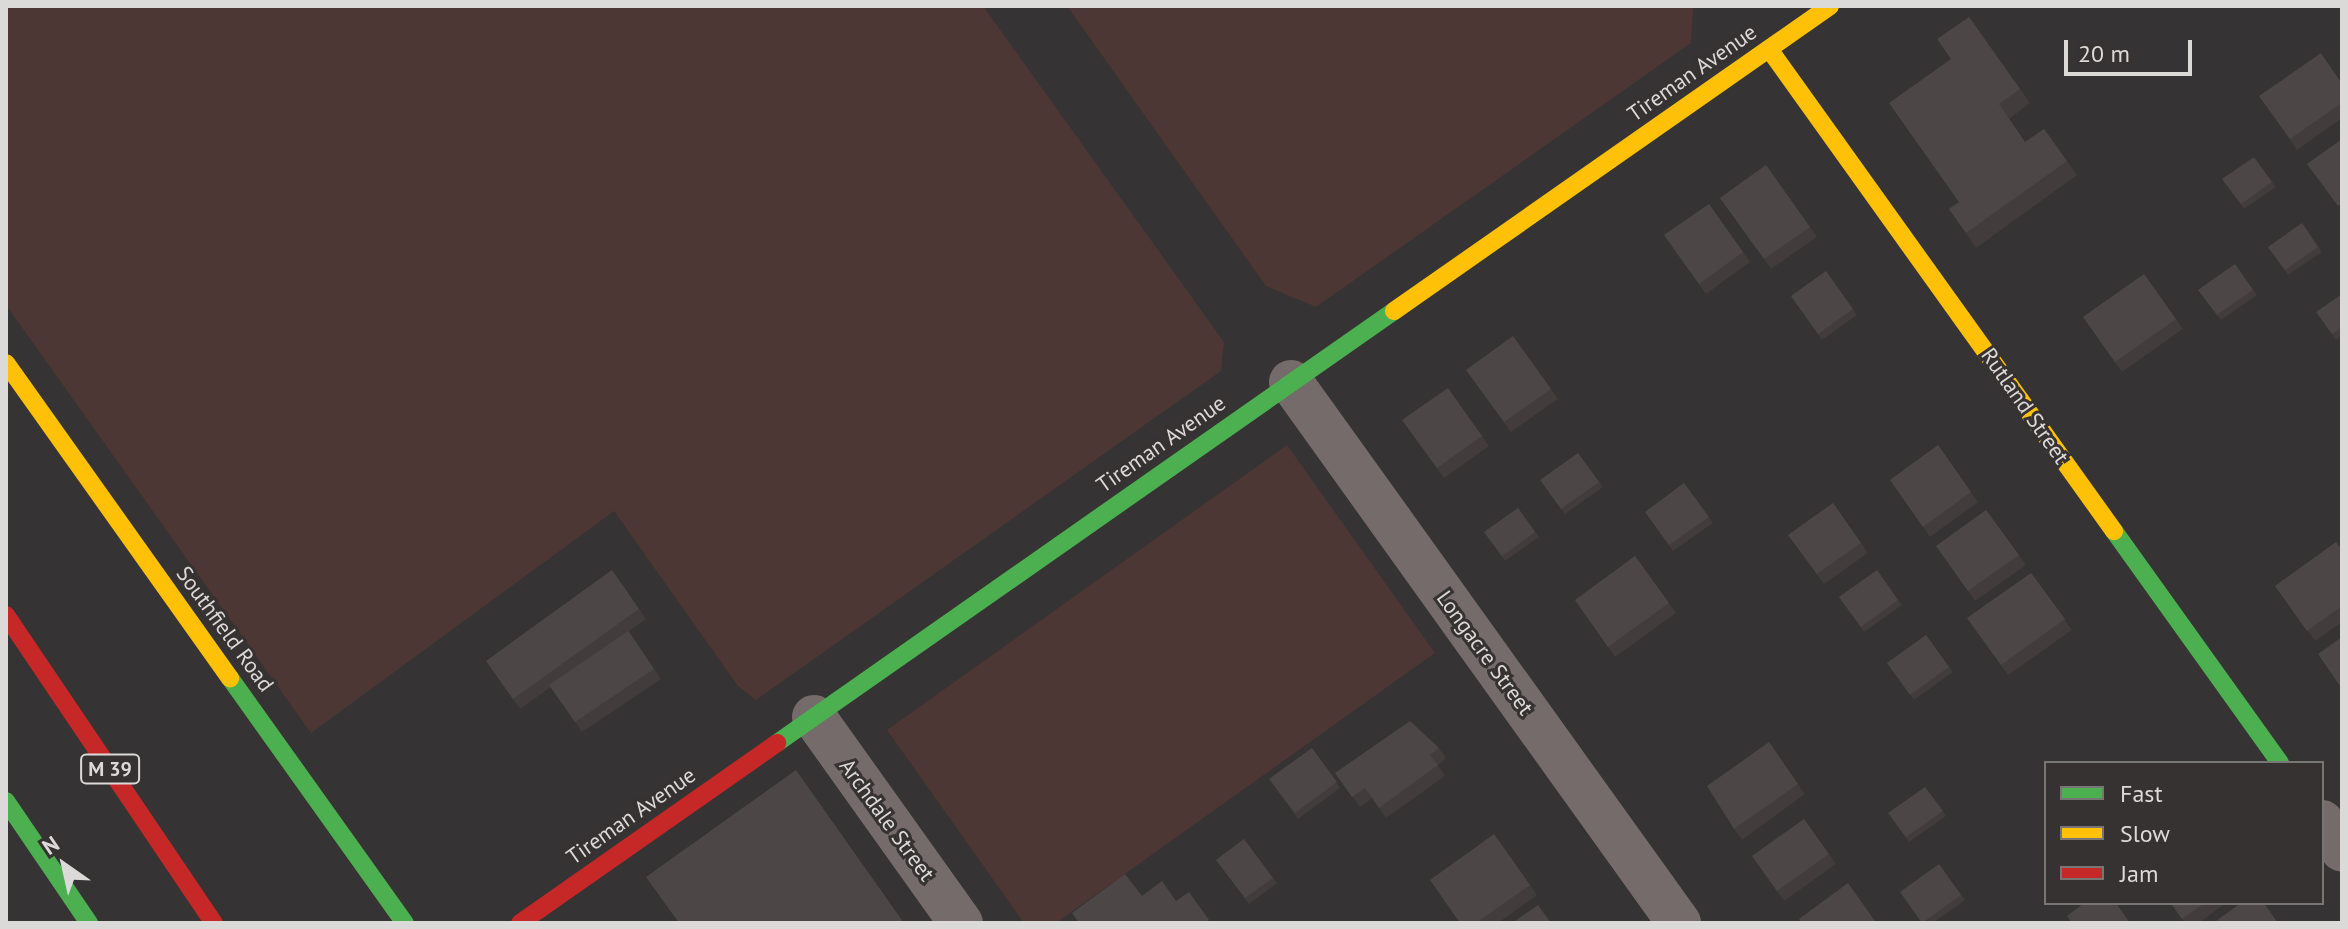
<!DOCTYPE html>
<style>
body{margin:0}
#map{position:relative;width:2348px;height:929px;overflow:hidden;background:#353333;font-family:"PT Sans",sans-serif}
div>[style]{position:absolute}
.green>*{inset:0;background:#4d3735}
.street>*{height:44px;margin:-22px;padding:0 22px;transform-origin:22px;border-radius:22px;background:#756b6a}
.fast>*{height:18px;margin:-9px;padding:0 9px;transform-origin:9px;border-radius:9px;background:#4caf50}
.slow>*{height:18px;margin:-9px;padding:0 9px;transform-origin:9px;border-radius:9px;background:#ffc107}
.jam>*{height:18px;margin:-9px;padding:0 9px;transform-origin:9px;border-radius:9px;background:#c62828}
.wall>*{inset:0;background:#423c3c}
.building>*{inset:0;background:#4d4646}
span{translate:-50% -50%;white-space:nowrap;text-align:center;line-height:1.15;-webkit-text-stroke:6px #363232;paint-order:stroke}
.shield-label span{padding:2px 6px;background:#363232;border:2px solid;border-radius:6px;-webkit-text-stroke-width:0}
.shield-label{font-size:20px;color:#dcd9d9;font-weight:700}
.street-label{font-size:22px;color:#dcd9d9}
.frame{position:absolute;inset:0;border:8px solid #dcd9d9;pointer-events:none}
.legend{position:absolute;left:2044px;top:761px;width:280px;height:144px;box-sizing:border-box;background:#363232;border:2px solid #787575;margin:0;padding:10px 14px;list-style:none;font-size:24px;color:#dcd9d9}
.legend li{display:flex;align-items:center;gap:16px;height:40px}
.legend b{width:40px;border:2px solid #787575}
.north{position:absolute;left:24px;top:825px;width:80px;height:80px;-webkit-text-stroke:6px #363232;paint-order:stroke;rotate:326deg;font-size:22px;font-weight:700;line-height:32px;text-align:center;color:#dcd9d9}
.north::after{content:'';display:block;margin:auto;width:28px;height:36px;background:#dcd9d9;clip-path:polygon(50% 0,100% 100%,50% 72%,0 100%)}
.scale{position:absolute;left:2064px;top:40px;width:128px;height:36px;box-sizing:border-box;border:4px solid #dcd9d9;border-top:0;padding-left:10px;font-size:24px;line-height:28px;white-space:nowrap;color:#dcd9d9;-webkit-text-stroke:6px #363232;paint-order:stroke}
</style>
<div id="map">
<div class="green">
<div style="clip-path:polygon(6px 6px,983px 6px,1224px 342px,1221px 371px,756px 700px,738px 686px,614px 511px,311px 733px,6px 305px)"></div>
<div style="clip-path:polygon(1067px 6px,1693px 6px,1691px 43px,1316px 307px,1266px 286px)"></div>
<div style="clip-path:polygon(1287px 445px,1435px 653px,1056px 923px,1024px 923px,887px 730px)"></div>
</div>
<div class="street">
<div style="left:1291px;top:382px;width:666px;rotate:54.35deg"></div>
<div style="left:814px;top:717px;width:253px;rotate:54.5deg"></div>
<div style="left:2322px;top:822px;width:34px;rotate:54deg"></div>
</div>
<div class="fast">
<div style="left:2114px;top:531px;width:285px;rotate:54.4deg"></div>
<div style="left:230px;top:678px;width:301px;rotate:54.5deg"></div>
<div style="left:777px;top:743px;width:753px;rotate:-35deg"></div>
<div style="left:6px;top:801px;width:148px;rotate:55.8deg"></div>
</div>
<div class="slow">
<div style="left:1769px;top:49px;width:593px;rotate:54.41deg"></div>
<div style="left:1394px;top:311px;width:532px;rotate:-34.97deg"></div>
<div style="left:6px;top:363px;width:387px;rotate:54.6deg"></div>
</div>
<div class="jam">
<div style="left:6px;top:615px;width:372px;rotate:56deg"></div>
<div style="left:520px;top:923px;width:314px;rotate:-35deg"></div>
</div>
<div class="wall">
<div style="clip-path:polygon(1969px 17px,2030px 103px,2009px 119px,2025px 142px,2044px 129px,2077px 175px,1976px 248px,1949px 209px,1959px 202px,1951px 59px)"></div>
<div style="clip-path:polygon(2342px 84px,2342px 118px,2297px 150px,2259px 96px)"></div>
<div style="clip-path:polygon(1766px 165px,1817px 237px,1771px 269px,1720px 198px)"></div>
<div style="clip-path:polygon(2222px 179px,2272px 182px,2276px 187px,2244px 209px)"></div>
<div style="clip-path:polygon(1709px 204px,1750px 262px,1706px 294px,1664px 235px)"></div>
<div style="clip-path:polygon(2302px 223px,2322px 252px,2288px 275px,2268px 247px)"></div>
<div style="clip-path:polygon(2235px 264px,2257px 295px,2221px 320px,2198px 290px)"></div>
<div style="clip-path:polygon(1826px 271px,1857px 315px,1822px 340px,1791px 296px)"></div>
<div style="clip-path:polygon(2144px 274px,2183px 329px,2122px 372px,2083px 317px)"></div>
<div style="clip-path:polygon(2342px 294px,2342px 336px,2336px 340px,2316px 312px)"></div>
<div style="clip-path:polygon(1513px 336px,1558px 399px,1511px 432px,1466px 370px)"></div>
<div style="clip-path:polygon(1448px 388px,1489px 446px,1444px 478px,1402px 420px)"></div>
<div style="clip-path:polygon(1938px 445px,1978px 502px,1930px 537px,1890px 480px)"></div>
<div style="clip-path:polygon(1578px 453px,1603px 487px,1565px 514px,1540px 480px)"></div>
<div style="clip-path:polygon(1684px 483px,1713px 523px,1673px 551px,1645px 512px)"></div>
<div style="clip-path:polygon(1833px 503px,1868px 553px,1824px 584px,1788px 535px)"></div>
<div style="clip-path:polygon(1518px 508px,1539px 537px,1505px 561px,1484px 532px)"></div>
<div style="clip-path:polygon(1986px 510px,2026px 565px,1975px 601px,1936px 546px)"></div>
<div style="clip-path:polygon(2342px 550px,2342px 622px,2315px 641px,2275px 586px)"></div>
<div style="clip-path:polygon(1635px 556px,1676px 613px,1615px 657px,1575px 600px)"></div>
<div style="clip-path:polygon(612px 570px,646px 619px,629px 631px,661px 679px,582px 732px,551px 687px,520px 709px,486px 661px)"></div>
<div style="clip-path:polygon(1877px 570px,1902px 605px,1864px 632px,1839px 597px)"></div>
<div style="clip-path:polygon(2031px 573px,2072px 630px,2008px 675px,1967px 618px)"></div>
<div style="clip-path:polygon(1926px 635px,1953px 672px,1914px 700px,1887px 663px)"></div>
<div style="clip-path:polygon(1769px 742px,1805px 794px,1742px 840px,1734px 829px)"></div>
<div style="clip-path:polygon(1312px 748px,1340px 788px,1298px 819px,1269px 779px)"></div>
<div style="clip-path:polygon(1439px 748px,1446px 758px,1438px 765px,1445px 776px,1386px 818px,1372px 798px,1360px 807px,1335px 773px)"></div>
<div style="clip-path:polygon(1925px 787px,1946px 816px,1909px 842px,1888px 813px)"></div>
<div style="clip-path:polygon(1804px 819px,1836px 864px,1784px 901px,1752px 856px)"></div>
<div style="clip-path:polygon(1494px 834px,1537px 895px,1498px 923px,1460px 923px)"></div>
<div style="clip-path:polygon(1244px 839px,1277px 883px,1249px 904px,1216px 860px)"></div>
<div style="clip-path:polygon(1939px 864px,1965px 900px,1933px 923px,1922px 923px)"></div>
<div style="clip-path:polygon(2170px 903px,2226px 903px,2199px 923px,2185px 923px)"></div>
</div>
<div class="building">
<div style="clip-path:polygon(1969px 17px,2020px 89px,1999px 104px,2025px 142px,2044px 129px,2067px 161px,1966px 233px,1949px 209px,1959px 202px,1889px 103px,1951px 59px,1937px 39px)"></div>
<div style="clip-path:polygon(2321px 53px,2342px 84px,2342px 103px,2290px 139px,2259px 96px)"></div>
<div style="clip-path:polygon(2342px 139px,2342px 203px,2338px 206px,2307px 164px)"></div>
<div style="clip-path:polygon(2254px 157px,2272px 182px,2241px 204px,2222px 179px)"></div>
<div style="clip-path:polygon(1766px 165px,1810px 227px,1764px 259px,1720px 198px)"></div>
<div style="clip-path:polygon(1709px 204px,1743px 252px,1699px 284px,1664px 235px)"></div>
<div style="clip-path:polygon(2302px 223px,2318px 247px,2285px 270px,2268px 247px)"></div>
<div style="clip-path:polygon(2235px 264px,2253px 290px,2217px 315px,2198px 290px)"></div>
<div style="clip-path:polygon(1826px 271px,1853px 309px,1818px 334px,1791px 296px)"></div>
<div style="clip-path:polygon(2144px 274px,2176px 319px,2115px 362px,2083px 317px)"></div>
<div style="clip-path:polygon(2342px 294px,2342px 328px,2332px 334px,2316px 312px)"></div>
<div style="clip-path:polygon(1513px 336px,1551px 389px,1504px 422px,1466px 370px)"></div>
<div style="clip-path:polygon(1448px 388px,1482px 436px,1437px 468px,1402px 420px)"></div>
<div style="clip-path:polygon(1938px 445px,1971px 492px,1923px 527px,1890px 480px)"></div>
<div style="clip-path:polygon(1578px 453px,1599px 482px,1561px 509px,1540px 480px)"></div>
<div style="clip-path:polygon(1684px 483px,1709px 517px,1669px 545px,1645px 512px)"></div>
<div style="clip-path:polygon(1833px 503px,1861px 543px,1817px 574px,1788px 535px)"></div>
<div style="clip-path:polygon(1518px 508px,1535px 532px,1502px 556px,1484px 532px)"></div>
<div style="clip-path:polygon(1986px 510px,2019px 555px,1968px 591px,1936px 546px)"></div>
<div style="clip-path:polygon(2336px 542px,2342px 550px,2342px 606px,2307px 631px,2275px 586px)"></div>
<div style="clip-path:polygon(1635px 556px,1669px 603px,1608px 647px,1575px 600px)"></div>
<div style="clip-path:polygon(612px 570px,639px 609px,513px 699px,486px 661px)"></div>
<div style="clip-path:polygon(1877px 570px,1898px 600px,1861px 627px,1839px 597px)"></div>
<div style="clip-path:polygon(2031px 573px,2065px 619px,2001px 665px,1967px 618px)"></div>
<div style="clip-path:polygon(628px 631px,654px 669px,575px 722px,549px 685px)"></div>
<div style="clip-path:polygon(1926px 635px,1949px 667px,1910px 695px,1887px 663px)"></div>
<div style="clip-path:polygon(2342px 637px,2342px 689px,2318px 654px)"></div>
<div style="clip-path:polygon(1410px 721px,1439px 748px,1430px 755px,1438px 765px,1379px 808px,1365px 788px,1352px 797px,1335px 773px)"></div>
<div style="clip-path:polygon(1769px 742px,1798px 784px,1734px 829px,1707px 786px)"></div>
<div style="clip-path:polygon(1312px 748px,1337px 782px,1295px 813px,1269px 779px)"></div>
<div style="clip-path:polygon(796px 770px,904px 923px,679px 923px,646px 877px)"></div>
<div style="clip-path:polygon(1925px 787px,1943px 811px,1906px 837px,1888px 813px)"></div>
<div style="clip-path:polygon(1804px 819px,1829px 854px,1777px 891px,1752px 856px)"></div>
<div style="clip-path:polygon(1494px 834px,1530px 885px,1476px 923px,1460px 923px,1430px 880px)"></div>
<div style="clip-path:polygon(1244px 839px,1273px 878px,1245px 898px,1216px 860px)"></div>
<div style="clip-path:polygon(1939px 864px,1961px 895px,1922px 923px,1900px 892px)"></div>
<div style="clip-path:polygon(1125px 874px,1142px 896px,1162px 881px,1176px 901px,1189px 892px,1209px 920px,1205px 923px,1079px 923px,1072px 913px)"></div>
<div style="clip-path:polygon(1848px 883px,1875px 921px,1873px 923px,1802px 923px,1799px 919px)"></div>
<div style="clip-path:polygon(2084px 903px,2116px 903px,2130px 923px,2072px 923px,2067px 916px)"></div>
<div style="clip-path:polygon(2171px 903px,2205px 903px,2182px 919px)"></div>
<div style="clip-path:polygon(2241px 903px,2264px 903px,2278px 923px,2213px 923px)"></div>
<div style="clip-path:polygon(1538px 905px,1551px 923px,1512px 923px)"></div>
</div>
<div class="shield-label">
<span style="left:110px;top:769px">M 39</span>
</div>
<div class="street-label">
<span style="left:1692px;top:73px;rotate:-35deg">Tireman Avenue</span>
<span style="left:2025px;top:406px;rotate:55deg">Rutland Street</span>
<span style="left:1161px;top:444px;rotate:-35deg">Tireman Avenue</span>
<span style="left:225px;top:629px;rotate:54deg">Southfield Road</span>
<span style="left:1485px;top:653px;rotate:54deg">Longacre Street</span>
<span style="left:631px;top:816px;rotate:-35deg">Tireman Avenue</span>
<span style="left:887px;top:820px;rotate:54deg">Archdale Street</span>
</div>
<div class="frame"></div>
<ul class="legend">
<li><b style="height:10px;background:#4caf50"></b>Fast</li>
<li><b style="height:10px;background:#ffc107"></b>Slow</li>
<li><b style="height:10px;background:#c62828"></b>Jam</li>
</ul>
<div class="north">N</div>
<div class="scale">20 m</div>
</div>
